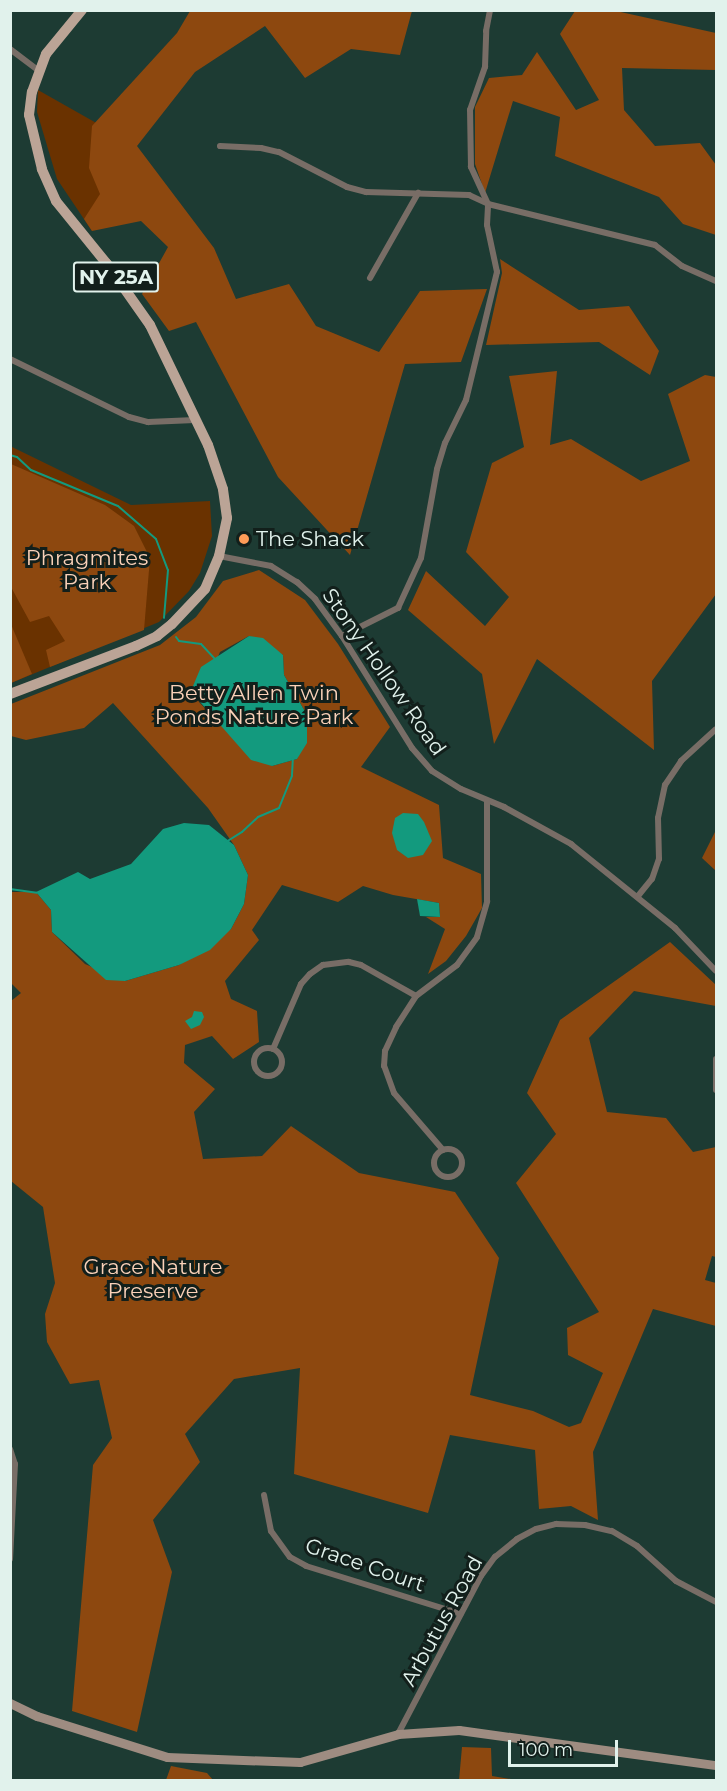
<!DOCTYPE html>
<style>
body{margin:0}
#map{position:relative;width:727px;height:1791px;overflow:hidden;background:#1d3b33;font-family:Montserrat,sans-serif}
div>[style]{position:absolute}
.green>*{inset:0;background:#6a3200}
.forest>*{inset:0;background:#8d480f}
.water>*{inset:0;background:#139a7e}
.stream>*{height:2px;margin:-1px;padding:0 1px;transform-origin:1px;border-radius:1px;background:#139a7e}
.minor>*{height:6px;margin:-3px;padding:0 3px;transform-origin:3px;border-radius:3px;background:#786d66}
.minor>.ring{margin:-3px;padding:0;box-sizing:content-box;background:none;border:6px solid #786d66;border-radius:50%}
.secondary>*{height:9px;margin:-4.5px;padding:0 4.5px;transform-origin:4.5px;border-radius:4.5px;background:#9e8c81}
.primary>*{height:10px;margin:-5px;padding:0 5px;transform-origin:5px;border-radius:5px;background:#bba496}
.dots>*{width:16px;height:16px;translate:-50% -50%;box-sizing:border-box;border:3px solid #121f1b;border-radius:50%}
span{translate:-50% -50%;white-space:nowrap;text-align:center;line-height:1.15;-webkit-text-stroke:6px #121f1b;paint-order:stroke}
.shield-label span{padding:2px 4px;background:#121f1b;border:2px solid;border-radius:4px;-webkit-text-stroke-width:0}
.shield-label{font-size:20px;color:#e1f2ec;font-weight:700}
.poi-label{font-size:21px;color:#e1f2ec}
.left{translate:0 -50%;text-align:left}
.park-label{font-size:21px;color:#fad1b8}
.street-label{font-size:21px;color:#e1f2ec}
.frame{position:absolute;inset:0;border:12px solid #e1f2ec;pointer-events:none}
.scale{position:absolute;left:508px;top:1740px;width:110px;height:27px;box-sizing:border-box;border:3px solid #e1f2ec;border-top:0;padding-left:8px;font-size:18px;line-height:21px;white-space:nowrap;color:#e1f2ec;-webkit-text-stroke:4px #121f1b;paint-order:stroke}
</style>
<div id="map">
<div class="green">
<div style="clip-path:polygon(38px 90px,137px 146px,92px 231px,57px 179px,37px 112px)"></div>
<div style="clip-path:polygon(10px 446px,131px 505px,210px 501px,212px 536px,200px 573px,189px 591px,159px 622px,11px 683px)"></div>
</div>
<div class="forest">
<div style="clip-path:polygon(190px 11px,412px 11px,400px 55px,351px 49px,305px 78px,265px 26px,195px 72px,137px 146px,214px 248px,236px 299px,289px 284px,316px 326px,379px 352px,420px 291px,487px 289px,461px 362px,405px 364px,350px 555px,278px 477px,196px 322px,169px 331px,142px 294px,168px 247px,141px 221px,92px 231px,84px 219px,100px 194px,89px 168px,92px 126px,177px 33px)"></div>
<div style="clip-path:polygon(575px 11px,616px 11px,716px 33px,716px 70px,622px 68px,624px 110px,655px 146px,700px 143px,716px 165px,716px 235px,683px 224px,659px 197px,555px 156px,560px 117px,513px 101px,485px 193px,475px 164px,475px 107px,489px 78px,522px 75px,537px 52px,576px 110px,599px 100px,560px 34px)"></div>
<div style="clip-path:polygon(500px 259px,579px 310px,629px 306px,659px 351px,650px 375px,599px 342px,486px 345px,502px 273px)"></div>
<div style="clip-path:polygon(557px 371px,550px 445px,571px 439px,641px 481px,690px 461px,668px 394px,705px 375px,716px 377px,716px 594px,652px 681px,654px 750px,537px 659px,494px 744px,482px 674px,408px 610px,426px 571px,485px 626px,509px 597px,466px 552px,492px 463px,524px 447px,509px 376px)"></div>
<div style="clip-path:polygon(11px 464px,105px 505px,134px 526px,150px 558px,144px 630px,50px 667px,46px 650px,65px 641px,49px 616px,30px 622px,11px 587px)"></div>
<div style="clip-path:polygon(evenodd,259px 570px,305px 600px,338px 644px,390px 727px,361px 767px,439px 805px,443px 858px,481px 874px,482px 908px,466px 936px,446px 961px,428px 974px,445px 929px,426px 917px,440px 917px,439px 903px,393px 895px,363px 886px,338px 902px,282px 885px,252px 930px,259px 940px,225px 981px,231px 999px,257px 1011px,259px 1042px,233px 1059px,212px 1036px,185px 1045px,184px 1063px,215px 1089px,194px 1112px,203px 1159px,262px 1156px,291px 1126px,359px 1173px,455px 1192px,499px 1258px,470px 1395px,533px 1411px,569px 1427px,581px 1423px,603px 1373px,568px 1355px,567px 1328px,599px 1312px,516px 1183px,556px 1134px,527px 1093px,560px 1020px,670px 942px,716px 985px,716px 1006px,634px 991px,589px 1038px,607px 1112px,666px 1118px,693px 1152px,716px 1147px,716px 1257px,712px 1256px,705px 1280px,716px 1283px,716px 1326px,653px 1309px,593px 1452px,598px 1520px,571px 1506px,539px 1509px,535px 1450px,450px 1435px,428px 1513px,294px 1474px,300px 1368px,234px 1379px,185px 1434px,200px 1462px,153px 1520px,172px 1572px,137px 1732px,72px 1711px,93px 1465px,112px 1438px,99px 1380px,70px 1384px,47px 1342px,45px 1314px,55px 1283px,43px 1207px,11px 1181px,11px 1001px,21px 993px,11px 983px,11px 892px,36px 892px,51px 910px,52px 932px,85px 964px,125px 981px,179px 965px,231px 929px,244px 904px,248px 875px,234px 845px,208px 808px,113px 703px,84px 728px,26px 740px,11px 736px,11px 704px,160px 645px,196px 617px,223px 581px,259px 570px,249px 636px,283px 655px,284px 675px,307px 715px,297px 759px,272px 766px,235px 740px,199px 702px,220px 652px,249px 636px)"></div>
<div style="clip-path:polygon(10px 622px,32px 674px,11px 683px,10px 683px)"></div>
<div style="clip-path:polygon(716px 830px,716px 871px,702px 858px)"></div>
<div style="clip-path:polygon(462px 1747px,491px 1748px,492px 1776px,517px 1780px,459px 1780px)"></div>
<div style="clip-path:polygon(171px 1766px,207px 1773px,213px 1780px,166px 1780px)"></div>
</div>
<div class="water">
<div style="clip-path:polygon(249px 636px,263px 638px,283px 655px,284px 675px,307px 715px,307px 743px,297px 759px,272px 766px,251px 760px,193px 694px,193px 686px,201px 667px)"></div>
<div style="clip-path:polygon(403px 813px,418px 814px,424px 822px,432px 841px,423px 855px,408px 858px,397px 850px,392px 833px,395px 818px)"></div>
<div style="clip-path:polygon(184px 823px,209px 825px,234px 845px,248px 875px,244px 904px,231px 929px,210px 950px,179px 965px,125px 981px,106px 980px,52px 932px,51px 910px,36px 892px,78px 872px,90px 879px,131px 864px,163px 829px)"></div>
<div style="clip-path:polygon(417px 899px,439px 903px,440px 917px,420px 916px)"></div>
<div style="clip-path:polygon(194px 1011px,202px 1012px,204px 1017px,200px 1025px,191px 1029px,185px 1021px,192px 1017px)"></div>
</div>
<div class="stream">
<div style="left:10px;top:455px;width:7px;rotate:16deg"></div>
<div style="left:17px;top:457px;width:19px;rotate:43deg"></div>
<div style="left:31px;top:470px;width:94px;rotate:22.5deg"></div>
<div style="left:118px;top:506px;width:50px;rotate:41deg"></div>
<div style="left:156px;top:539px;width:33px;rotate:69deg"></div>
<div style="left:168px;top:570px;width:48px;rotate:94.8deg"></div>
<div style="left:176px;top:637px;width:5px;rotate:53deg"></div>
<div style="left:179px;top:641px;width:22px;rotate:8deg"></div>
<div style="left:201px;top:644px;width:21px;rotate:47deg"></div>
<div style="left:226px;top:842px;width:19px;rotate:-32deg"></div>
<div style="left:242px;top:832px;width:22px;rotate:-43deg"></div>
<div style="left:258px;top:817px;width:23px;rotate:-23deg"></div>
<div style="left:279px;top:808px;width:35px;rotate:-68deg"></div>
<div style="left:292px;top:775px;width:17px;rotate:-87deg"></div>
<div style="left:10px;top:889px;width:27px;rotate:8deg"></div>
</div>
<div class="minor">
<div style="left:10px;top:49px;width:35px;rotate:37deg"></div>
<div style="left:220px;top:146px;width:41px;rotate:2.8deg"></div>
<div style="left:261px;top:148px;width:18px;rotate:13deg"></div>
<div style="left:279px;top:152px;width:76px;rotate:27.2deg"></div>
<div style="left:347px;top:187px;width:20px;rotate:15deg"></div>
<div style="left:366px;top:192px;width:103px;rotate:1.7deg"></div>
<div style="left:469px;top:195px;width:21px;rotate:25deg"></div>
<div style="left:488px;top:204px;width:172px;rotate:13.8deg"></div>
<div style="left:655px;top:245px;width:34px;rotate:38deg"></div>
<div style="left:682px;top:266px;width:37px;rotate:24deg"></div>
<div style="left:370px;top:278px;width:98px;rotate:-60.5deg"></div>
<div style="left:10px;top:359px;width:132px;rotate:26deg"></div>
<div style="left:129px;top:417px;width:20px;rotate:15deg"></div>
<div style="left:148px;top:422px;width:47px;rotate:-2.4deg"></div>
<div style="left:219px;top:556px;width:53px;rotate:10.9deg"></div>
<div style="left:271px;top:566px;width:31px;rotate:32deg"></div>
<div style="left:297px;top:582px;width:25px;rotate:43deg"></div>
<div style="left:315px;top:599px;width:46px;rotate:53.9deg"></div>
<div style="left:342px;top:636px;width:132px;rotate:58deg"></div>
<div style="left:412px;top:748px;width:30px;rotate:49deg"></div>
<div style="left:432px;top:771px;width:34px;rotate:32deg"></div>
<div style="left:461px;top:789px;width:47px;rotate:22.7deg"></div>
<div style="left:504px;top:807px;width:77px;rotate:28.9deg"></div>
<div style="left:571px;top:844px;width:134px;rotate:38.9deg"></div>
<div style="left:675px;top:928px;width:59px;rotate:46.4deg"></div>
<div style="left:342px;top:636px;width:63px;rotate:-26.6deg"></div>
<div style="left:398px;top:608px;width:55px;rotate:-65.3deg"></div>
<div style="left:421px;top:558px;width:90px;rotate:-79.8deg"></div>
<div style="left:437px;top:469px;width:27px;rotate:-73deg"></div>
<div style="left:445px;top:443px;width:48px;rotate:-64deg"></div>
<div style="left:466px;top:400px;width:132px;rotate:-76.4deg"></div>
<div style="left:497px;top:272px;width:48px;rotate:-102deg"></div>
<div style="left:487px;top:225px;width:21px;rotate:-87deg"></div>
<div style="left:488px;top:204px;width:41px;rotate:-114.7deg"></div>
<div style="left:471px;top:167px;width:57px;rotate:-91deg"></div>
<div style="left:470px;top:110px;width:46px;rotate:-70.8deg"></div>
<div style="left:485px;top:67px;width:36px;rotate:-88deg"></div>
<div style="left:486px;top:31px;width:21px;rotate:-79deg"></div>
<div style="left:638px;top:896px;width:22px;rotate:-51deg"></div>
<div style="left:652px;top:879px;width:21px;rotate:-71deg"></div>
<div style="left:659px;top:859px;width:41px;rotate:-91.4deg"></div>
<div style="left:658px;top:818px;width:34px;rotate:-78deg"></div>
<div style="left:665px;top:785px;width:29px;rotate:-56deg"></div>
<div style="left:681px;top:761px;width:47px;rotate:-42.4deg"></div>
<div class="ring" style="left:254px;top:1048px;width:22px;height:22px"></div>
<div style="left:273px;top:1049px;width:71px;rotate:-66.7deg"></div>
<div style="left:301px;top:984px;width:13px;rotate:-48deg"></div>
<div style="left:310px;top:974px;width:16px;rotate:-35deg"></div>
<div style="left:323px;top:965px;width:26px;rotate:-7deg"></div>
<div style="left:349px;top:962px;width:12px;rotate:14deg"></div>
<div style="left:361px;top:965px;width:63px;rotate:29.4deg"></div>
<div style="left:716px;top:1059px;width:31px;rotate:90deg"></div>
<div class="ring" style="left:434px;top:1149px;width:22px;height:22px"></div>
<div style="left:443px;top:1150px;width:75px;rotate:-130.7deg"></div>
<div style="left:394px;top:1093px;width:29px;rotate:-110deg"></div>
<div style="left:384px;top:1066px;width:15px;rotate:-86deg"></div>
<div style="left:385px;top:1051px;width:26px;rotate:-65deg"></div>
<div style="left:396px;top:1027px;width:37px;rotate:-57deg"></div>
<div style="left:416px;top:996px;width:51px;rotate:-37.1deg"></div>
<div style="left:457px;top:965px;width:34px;rotate:-54deg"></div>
<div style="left:477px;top:937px;width:37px;rotate:-74deg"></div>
<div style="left:487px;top:901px;width:100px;rotate:-90deg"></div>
<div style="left:10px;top:1449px;width:16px;rotate:72deg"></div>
<div style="left:15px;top:1464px;width:95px;rotate:93deg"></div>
<div style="left:264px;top:1495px;width:37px;rotate:79deg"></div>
<div style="left:271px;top:1531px;width:32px;rotate:54deg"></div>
<div style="left:290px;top:1557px;width:18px;rotate:29deg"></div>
<div style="left:306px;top:1566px;width:162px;rotate:17.2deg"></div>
<div style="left:398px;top:1734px;width:178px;rotate:-62.3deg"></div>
<div style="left:481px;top:1576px;width:24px;rotate:-54deg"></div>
<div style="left:495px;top:1557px;width:28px;rotate:-39deg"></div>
<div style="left:517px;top:1539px;width:21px;rotate:-28deg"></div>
<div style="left:536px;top:1529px;width:21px;rotate:-14deg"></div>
<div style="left:556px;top:1524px;width:29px;rotate:2deg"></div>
<div style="left:585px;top:1525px;width:28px;rotate:13deg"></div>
<div style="left:612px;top:1531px;width:29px;rotate:31deg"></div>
<div style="left:637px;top:1546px;width:52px;rotate:41.9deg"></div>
<div style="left:676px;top:1581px;width:45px;rotate:27.7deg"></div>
</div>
<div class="secondary">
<div style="left:10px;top:1703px;width:30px;rotate:26deg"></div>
<div style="left:37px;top:1716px;width:136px;rotate:17.5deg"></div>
<div style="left:167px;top:1757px;width:133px;rotate:2.2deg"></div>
<div style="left:300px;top:1762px;width:102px;rotate:-15.9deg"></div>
<div style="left:398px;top:1734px;width:61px;rotate:-3.8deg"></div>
<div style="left:459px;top:1730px;width:259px;rotate:7.8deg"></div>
</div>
<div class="primary">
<div style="left:10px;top:694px;width:135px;rotate:-20.9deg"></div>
<div style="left:136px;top:646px;width:23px;rotate:-25deg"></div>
<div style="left:157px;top:636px;width:19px;rotate:-39deg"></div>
<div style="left:172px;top:624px;width:48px;rotate:-46.7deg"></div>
<div style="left:205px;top:589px;width:36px;rotate:-67deg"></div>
<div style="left:219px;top:556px;width:39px;rotate:-78deg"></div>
<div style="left:227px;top:518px;width:29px;rotate:-98deg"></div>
<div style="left:223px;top:489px;width:46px;rotate:-108.8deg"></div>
<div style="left:208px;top:445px;width:133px;rotate:-115.8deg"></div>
<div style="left:150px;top:325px;width:75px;rotate:-125.2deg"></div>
<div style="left:107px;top:264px;width:81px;rotate:-129deg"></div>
<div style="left:56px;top:201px;width:35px;rotate:-114deg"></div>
<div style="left:42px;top:169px;width:56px;rotate:-103.5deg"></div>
<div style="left:29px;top:115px;width:23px;rotate:-83deg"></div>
<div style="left:32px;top:92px;width:40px;rotate:-69.8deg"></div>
<div style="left:46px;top:54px;width:57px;rotate:-50.7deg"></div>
</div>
<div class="dots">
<div style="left:244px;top:539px;background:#fe9c58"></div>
</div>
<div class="shield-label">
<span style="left:116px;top:277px">NY 25A</span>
</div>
<div class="poi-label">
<span class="left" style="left:256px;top:539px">The Shack</span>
</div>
<div class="park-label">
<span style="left:87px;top:570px">Phragmites<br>Park</span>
<span style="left:254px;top:705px">Betty Allen Twin<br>Ponds Nature Park</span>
<span style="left:153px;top:1279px">Grace Nature<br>Preserve</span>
</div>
<div class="street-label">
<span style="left:384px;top:672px;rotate:55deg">Stony Hollow Road</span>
<span style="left:365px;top:1565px;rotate:19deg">Grace Court</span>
<span style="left:442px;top:1621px;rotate:-61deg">Arbutus Road</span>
</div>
<div class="frame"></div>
<div class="scale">100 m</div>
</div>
